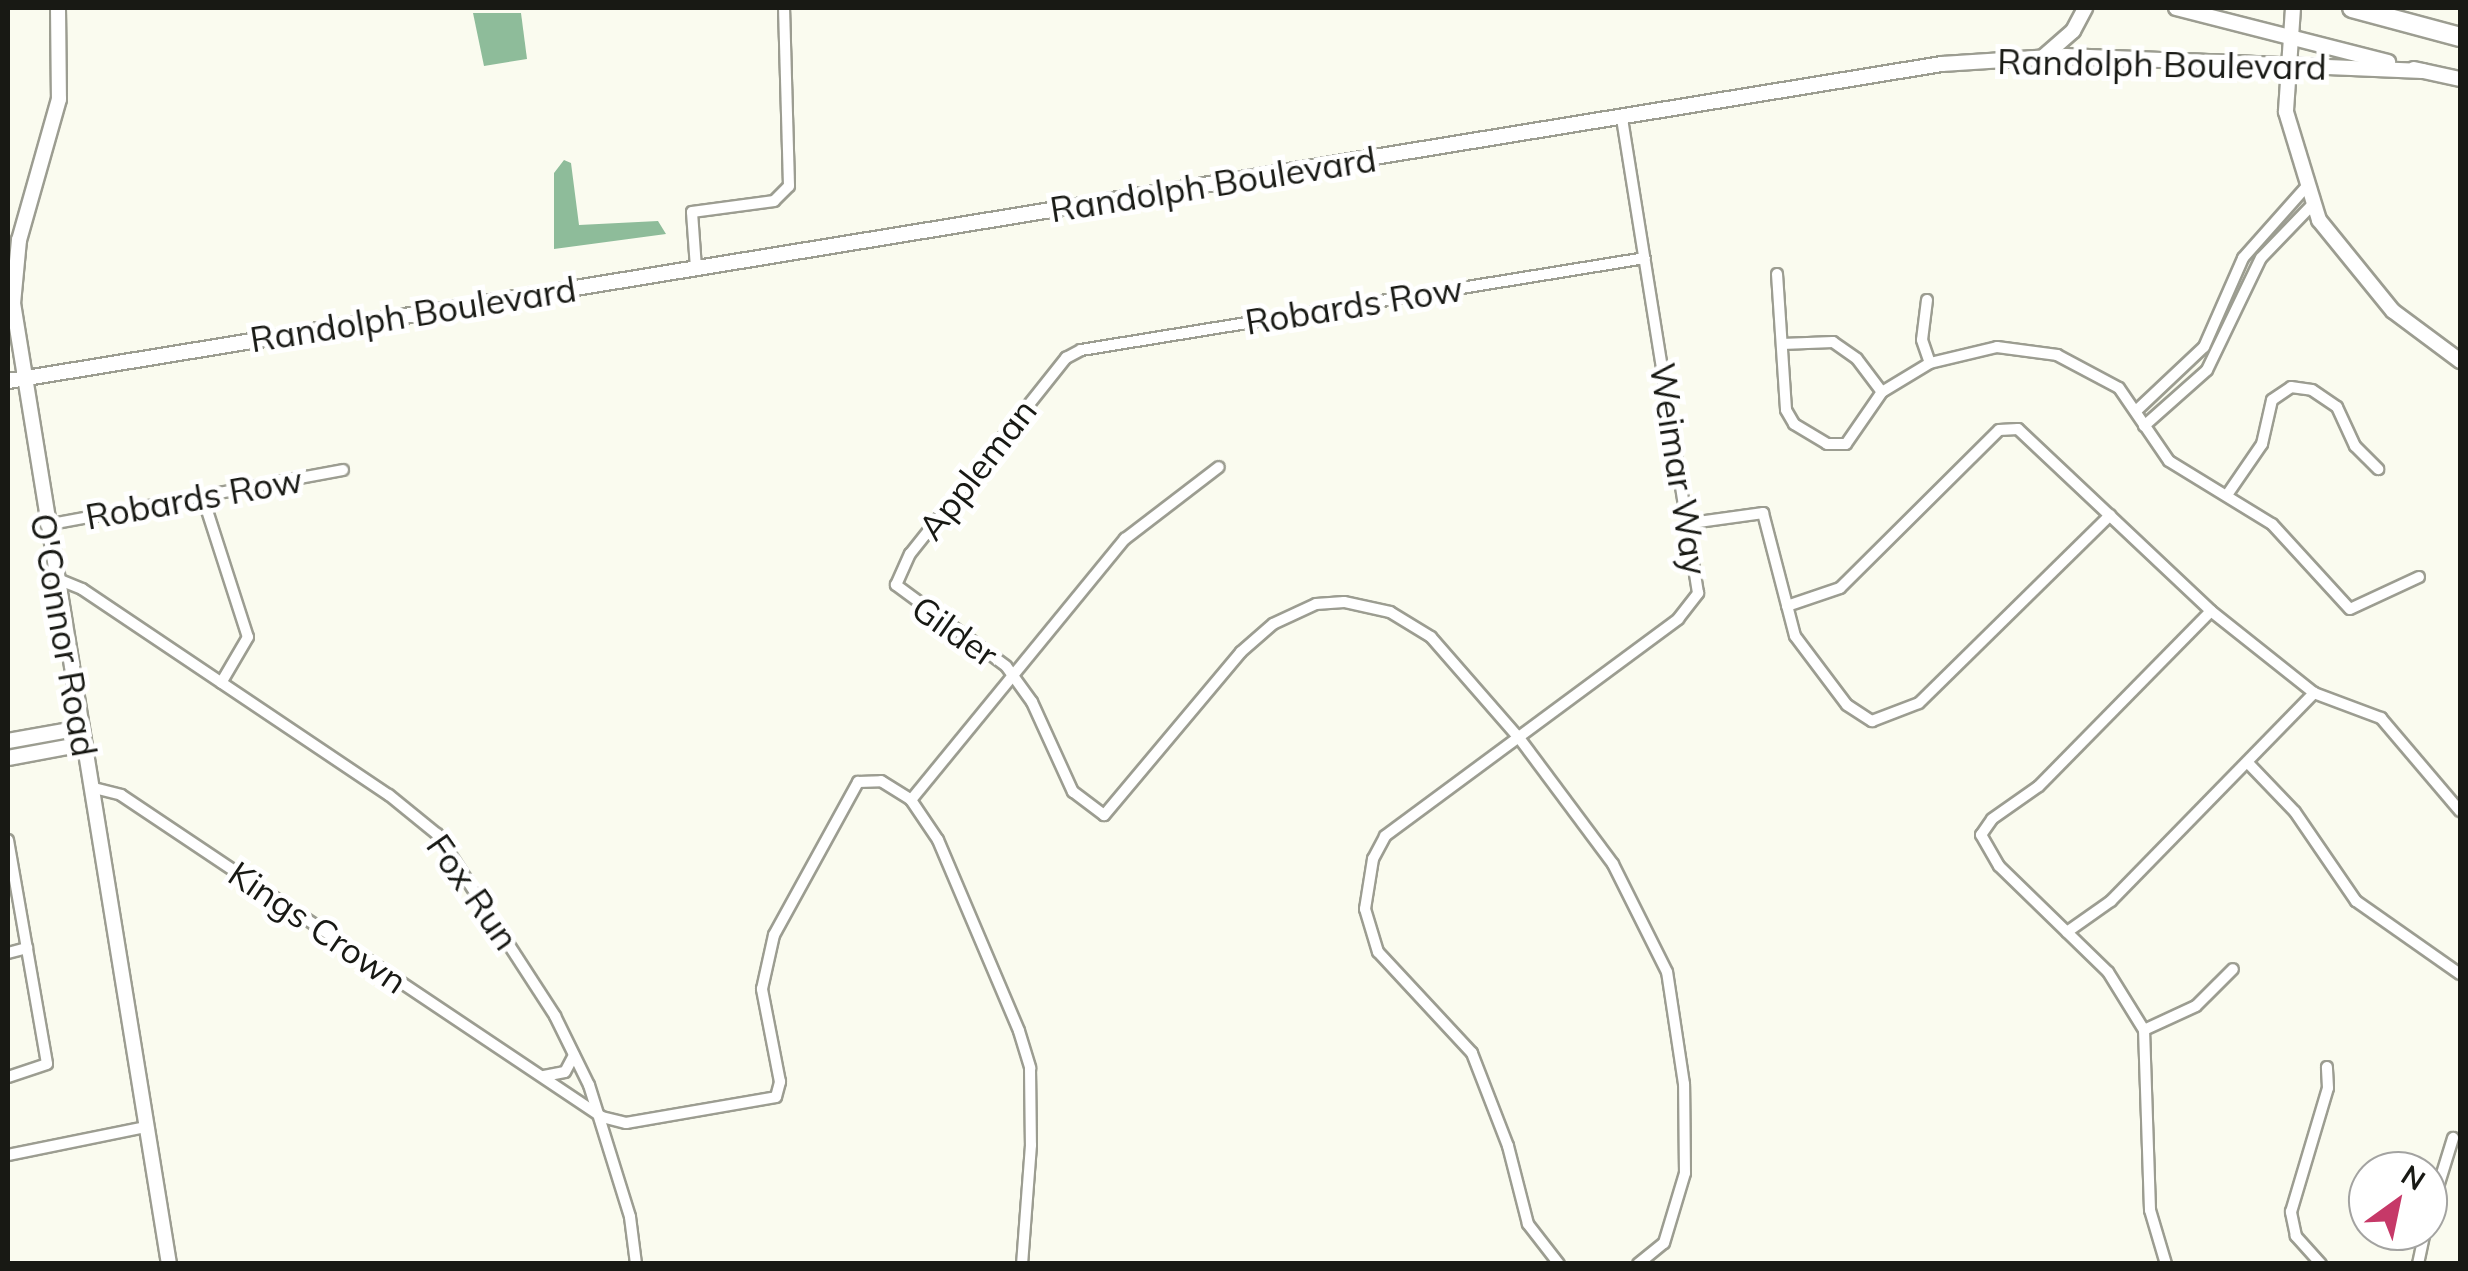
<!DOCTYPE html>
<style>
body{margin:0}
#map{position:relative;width:2468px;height:1271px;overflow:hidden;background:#fafbef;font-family:Mulish,sans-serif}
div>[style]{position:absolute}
.water>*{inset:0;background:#8ebc9a}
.roads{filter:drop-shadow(2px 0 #9c9d91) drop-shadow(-2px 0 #9c9d91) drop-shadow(0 2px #9c9d91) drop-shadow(0 -2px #9c9d91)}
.street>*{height:10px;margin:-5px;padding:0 5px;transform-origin:5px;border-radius:5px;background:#fff}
.secondary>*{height:14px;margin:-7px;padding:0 7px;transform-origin:7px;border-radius:7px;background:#fff}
.highway>*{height:18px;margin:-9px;padding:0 9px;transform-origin:9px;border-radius:9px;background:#fff}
span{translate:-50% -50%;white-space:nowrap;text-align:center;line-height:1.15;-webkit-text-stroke:10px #fff;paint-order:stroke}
.street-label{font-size:35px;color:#181914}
.frame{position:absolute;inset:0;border:10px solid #181914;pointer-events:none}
.north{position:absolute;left:2348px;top:1151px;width:100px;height:100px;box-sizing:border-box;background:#fff;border:2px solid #a3a3a1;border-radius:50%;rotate:33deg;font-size:28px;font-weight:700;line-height:40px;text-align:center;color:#181914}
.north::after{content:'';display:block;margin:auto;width:35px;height:45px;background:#c63968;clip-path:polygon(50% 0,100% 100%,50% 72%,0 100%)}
</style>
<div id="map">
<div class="water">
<div style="clip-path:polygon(473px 13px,521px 13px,527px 59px,484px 66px)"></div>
<div style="clip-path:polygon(564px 160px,571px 163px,579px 225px,658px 221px,666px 234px,554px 249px,554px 173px)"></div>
</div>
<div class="roads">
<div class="street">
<div style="left:696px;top:268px;width:56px;rotate:-94.1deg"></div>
<div style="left:692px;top:212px;width:83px;rotate:-7.6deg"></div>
<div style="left:774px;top:201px;width:21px;rotate:-45deg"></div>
<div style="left:789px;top:186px;width:178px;rotate:-91.6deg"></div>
<div style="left:1777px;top:274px;width:136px;rotate:86.2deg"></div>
<div style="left:1786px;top:410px;width:16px;rotate:60deg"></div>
<div style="left:1794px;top:424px;width:39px;rotate:31deg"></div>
<div style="left:1827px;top:444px;width:19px"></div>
<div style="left:1846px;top:444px;width:63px;rotate:-55.3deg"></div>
<div style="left:1882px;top:392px;width:56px;rotate:-31.1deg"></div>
<div style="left:1930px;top:363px;width:69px;rotate:-13.4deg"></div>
<div style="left:1997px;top:347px;width:61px;rotate:7.6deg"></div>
<div style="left:2057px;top:355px;width:70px;rotate:28deg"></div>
<div style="left:2119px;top:388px;width:88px;rotate:55.6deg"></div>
<div style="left:2169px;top:461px;width:121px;rotate:31.5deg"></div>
<div style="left:2272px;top:524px;width:115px;rotate:47.5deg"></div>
<div style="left:2350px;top:609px;width:76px;rotate:-24.9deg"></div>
<div style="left:1927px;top:300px;width:40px;rotate:97.1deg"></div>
<div style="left:1922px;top:340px;width:24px;rotate:71deg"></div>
<div style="left:1782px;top:344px;width:51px;rotate:-2.2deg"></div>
<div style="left:1833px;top:342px;width:29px;rotate:35deg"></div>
<div style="left:1857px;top:359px;width:41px;rotate:52.9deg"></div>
<div style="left:2136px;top:411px;width:93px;rotate:-43.3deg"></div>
<div style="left:2204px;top:347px;width:97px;rotate:-66.3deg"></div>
<div style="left:2243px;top:258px;width:95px;rotate:-48.4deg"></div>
<div style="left:2144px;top:426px;width:84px;rotate:-41.6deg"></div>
<div style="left:2207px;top:370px;width:124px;rotate:-64.3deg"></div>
<div style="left:2261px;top:258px;width:74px;rotate:-46.1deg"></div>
<div style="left:2227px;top:495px;width:62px;rotate:-55.5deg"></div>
<div style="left:2262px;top:444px;width:45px;rotate:-77.2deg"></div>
<div style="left:2272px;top:400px;width:23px;rotate:-34deg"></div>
<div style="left:2291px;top:387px;width:21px;rotate:8deg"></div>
<div style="left:2312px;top:390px;width:30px;rotate:34deg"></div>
<div style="left:2337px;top:407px;width:43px;rotate:65.2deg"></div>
<div style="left:2355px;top:446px;width:33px;rotate:45deg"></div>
<div style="left:203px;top:498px;width:146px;rotate:72.1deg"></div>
<div style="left:248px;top:637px;width:53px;rotate:120.4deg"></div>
<div style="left:1691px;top:523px;width:73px;rotate:-7.9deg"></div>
<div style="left:1763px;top:513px;width:127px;rotate:75.4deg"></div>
<div style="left:1795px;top:636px;width:86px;rotate:53deg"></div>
<div style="left:1847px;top:705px;width:30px;rotate:33deg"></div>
<div style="left:1872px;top:721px;width:50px;rotate:-21deg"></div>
<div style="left:1919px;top:703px;width:268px;rotate:-44.5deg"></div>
<div style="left:46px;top:525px;width:302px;rotate:-10.5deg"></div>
<div style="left:55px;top:578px;width:29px;rotate:22deg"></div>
<div style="left:82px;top:589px;width:370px;rotate:33.9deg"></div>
<div style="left:389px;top:795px;width:62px;rotate:39.1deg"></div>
<div style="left:437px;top:834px;width:217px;rotate:57deg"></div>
<div style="left:555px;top:1016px;width:77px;rotate:63.8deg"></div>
<div style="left:589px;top:1085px;width:138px;rotate:72.7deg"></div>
<div style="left:630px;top:1217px;width:47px;rotate:82.7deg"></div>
<div style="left:1787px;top:606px;width:56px;rotate:-18.8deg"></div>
<div style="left:1840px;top:588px;width:224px;rotate:-44.8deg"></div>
<div style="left:1999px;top:430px;width:19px;rotate:-3deg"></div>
<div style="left:2018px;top:429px;width:265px;rotate:43.3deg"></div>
<div style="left:2211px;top:611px;width:132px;rotate:38.5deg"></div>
<div style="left:2314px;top:693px;width:72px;rotate:20.5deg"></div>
<div style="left:2381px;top:718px;width:122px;rotate:49.7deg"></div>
<div style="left:2249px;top:764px;width:66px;rotate:46.2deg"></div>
<div style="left:2295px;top:812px;width:108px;rotate:55.6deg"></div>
<div style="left:2356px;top:901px;width:127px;rotate:35.1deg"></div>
<div style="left:90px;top:787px;width:32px;rotate:14deg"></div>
<div style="left:121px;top:795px;width:579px;rotate:33.8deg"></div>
<div style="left:602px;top:1117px;width:25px;rotate:14deg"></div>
<div style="left:626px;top:1123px;width:152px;rotate:-9.8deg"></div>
<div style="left:776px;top:1097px;width:16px;rotate:-75deg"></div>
<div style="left:780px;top:1082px;width:95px;rotate:-101deg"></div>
<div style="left:762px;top:989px;width:55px;rotate:-77.5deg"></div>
<div style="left:774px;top:935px;width:175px;rotate:-61.2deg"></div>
<div style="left:858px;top:782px;width:23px;rotate:-2deg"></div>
<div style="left:881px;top:781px;width:36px;rotate:32deg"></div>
<div style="left:911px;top:800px;width:48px;rotate:56deg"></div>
<div style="left:938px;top:840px;width:207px;rotate:67deg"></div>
<div style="left:1019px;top:1031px;width:39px;rotate:73deg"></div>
<div style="left:1030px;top:1068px;width:77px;rotate:89.3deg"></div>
<div style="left:1031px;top:1145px;width:119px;rotate:94.3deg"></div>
<div style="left:911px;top:800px;width:338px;rotate:-50.7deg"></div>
<div style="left:1125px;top:539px;width:118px;rotate:-37.5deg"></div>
<div style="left:8px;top:840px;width:227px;rotate:80.1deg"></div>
<div style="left:47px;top:1064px;width:41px;rotate:161.6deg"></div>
<div style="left:2067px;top:932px;width:54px;rotate:-35.2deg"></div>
<div style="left:2111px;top:901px;width:291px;rotate:-45.7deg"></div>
<div style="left:8px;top:953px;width:20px;rotate:-15deg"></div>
<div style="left:2144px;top:1030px;width:57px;rotate:-24.8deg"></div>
<div style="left:2196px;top:1006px;width:52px;rotate:-45deg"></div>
<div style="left:544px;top:1076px;width:21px;rotate:-11deg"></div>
<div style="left:565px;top:1072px;width:19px;rotate:-62deg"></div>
<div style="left:8px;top:1155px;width:141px;rotate:-11.5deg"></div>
<div style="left:2428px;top:1219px;width:85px;rotate:-72.8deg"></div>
<div style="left:1559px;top:1264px;width:51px;rotate:-127.8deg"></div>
<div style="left:1528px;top:1224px;width:81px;rotate:-104.4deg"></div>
<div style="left:1508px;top:1146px;width:100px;rotate:-111.2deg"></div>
<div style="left:1472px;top:1053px;width:138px;rotate:-132.9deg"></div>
<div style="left:1378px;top:952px;width:45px;rotate:-106.8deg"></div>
<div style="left:1365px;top:909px;width:51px;rotate:-80.9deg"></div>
<div style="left:1373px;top:859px;width:26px;rotate:-62deg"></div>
<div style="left:1385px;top:836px;width:365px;rotate:-36.5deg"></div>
<div style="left:1678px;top:619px;width:33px;rotate:-52deg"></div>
<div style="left:1698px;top:593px;width:483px;rotate:-99.1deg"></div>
<div style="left:1638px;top:1264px;width:33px;rotate:-39deg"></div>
<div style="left:1664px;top:1243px;width:73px;rotate:-73.3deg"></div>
<div style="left:1685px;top:1173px;width:89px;rotate:-90.6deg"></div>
<div style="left:1684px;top:1084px;width:113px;rotate:-98.6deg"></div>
<div style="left:1667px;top:972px;width:121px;rotate:-116.6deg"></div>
<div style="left:1613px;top:864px;width:157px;rotate:-126.7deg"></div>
<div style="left:1519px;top:738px;width:134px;rotate:-131.1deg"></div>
<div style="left:1431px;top:637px;width:48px;rotate:-148.6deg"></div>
<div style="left:1390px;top:612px;width:47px;rotate:-167.7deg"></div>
<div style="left:1344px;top:602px;width:28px;rotate:176deg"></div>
<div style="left:1316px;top:604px;width:47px;rotate:155.1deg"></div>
<div style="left:1273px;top:624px;width:43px;rotate:138.8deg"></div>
<div style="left:1241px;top:652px;width:213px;rotate:130deg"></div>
<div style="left:1104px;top:815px;width:39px;rotate:-143deg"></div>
<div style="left:1073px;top:792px;width:99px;rotate:-114.5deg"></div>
<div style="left:1032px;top:702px;width:44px;rotate:-125.8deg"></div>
<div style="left:1006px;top:666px;width:137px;rotate:-143.6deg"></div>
<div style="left:896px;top:585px;width:34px;rotate:-66deg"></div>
<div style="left:910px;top:554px;width:251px;rotate:-51.5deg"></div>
<div style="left:1066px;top:358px;width:17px;rotate:-28deg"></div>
<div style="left:1081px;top:350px;width:571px;rotate:-9.26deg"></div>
<div style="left:2166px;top:1264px;width:56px;rotate:-106.5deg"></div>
<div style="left:2150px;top:1210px;width:180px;rotate:-91.9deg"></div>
<div style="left:2144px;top:1030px;width:68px;rotate:-121.8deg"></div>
<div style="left:2108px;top:972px;width:152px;rotate:-135.8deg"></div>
<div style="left:1999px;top:866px;width:36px;rotate:-120deg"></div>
<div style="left:1981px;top:835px;width:19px;rotate:-55deg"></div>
<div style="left:1992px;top:819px;width:57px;rotate:-35.1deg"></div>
<div style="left:2039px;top:786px;width:245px;rotate:-45.5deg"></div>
<div style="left:2321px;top:1264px;width:38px;rotate:-132deg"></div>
<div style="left:2296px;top:1236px;width:25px;rotate:-102deg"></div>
<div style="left:2291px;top:1212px;width:129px;rotate:-73.4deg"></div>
<div style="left:2328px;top:1088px;width:21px;rotate:-93deg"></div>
<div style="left:2418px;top:1264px;width:34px;rotate:-78deg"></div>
</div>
<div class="secondary">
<div style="left:58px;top:8px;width:91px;rotate:89.4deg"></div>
<div style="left:59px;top:99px;width:147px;rotate:105.8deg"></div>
<div style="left:19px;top:240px;width:63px;rotate:95.4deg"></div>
<div style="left:13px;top:303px;width:974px;rotate:80.78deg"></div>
<div style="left:2176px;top:8px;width:219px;rotate:14.3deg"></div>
<div style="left:2293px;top:8px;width:104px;rotate:93.9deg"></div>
<div style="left:2286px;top:112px;width:113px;rotate:73deg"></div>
<div style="left:2319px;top:220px;width:117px;rotate:50.9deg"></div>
<div style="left:2393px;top:311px;width:84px;rotate:36.7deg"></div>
<div style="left:2042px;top:58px;width:41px;rotate:-41.1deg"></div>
<div style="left:2073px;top:31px;width:26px;rotate:-62deg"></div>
<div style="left:2414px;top:69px;width:47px;rotate:12.3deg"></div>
<div style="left:8px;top:381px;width:1960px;rotate:-9.31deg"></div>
<div style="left:1942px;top:64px;width:124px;rotate:-3.7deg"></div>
<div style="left:2066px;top:56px;width:357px;rotate:2.4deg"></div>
<div style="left:8px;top:741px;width:73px;rotate:-10.2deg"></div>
<div style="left:8px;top:758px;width:76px;rotate:-10.6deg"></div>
</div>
<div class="highway">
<div style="left:2352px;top:8px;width:112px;rotate:15deg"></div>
</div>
</div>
<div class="street-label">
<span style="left:2162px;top:64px;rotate:1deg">Randolph Boulevard</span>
<span style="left:1213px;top:184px;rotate:-9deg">Randolph Boulevard</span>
<span style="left:1354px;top:305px;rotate:-9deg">Robards Row</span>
<span style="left:413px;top:314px;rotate:-9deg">Randolph Boulevard</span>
<span style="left:977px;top:469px;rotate:-52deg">Appleman</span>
<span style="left:1679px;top:469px;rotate:81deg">Weimar Way</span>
<span style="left:194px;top:498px;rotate:-10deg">Robards Row</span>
<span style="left:955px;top:631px;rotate:35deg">Gilder</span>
<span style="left:64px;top:635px;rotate:80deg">O'Connor Road</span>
<span style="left:473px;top:892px;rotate:55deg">Fox Run</span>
<span style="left:318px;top:927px;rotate:34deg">Kings Crown</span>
</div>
<div class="frame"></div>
<div class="north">N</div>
</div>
